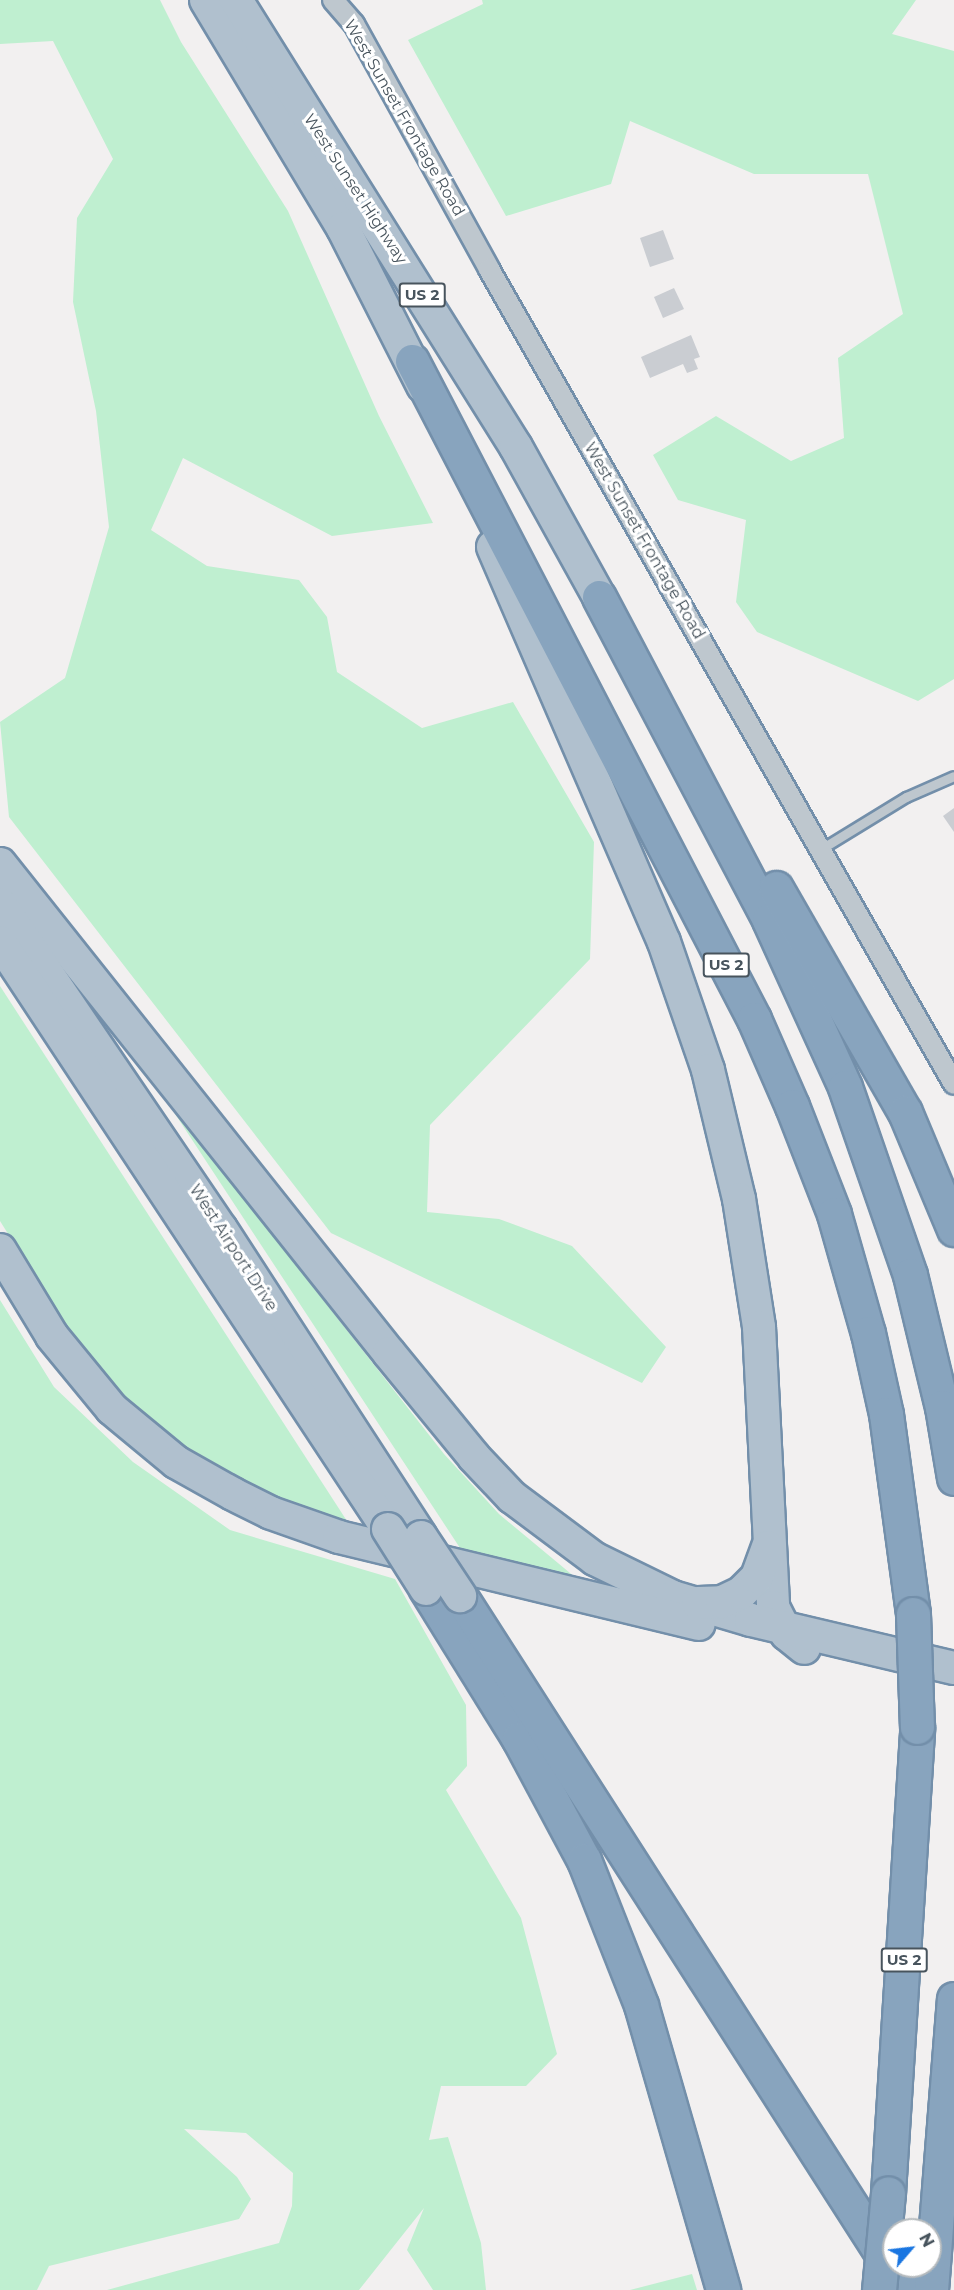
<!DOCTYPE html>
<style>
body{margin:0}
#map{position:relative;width:954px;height:2290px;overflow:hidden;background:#f2f0f0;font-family:Montserrat,sans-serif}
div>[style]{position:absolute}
.green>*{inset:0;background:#bfefd0}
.building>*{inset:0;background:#cacdd2}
.roads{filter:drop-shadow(2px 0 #738faa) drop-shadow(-2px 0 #738faa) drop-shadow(0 2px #738faa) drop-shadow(0 -2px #738faa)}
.service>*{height:9px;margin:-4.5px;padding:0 4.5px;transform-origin:4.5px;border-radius:4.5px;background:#bec7ce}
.minor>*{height:20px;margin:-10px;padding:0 10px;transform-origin:10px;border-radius:10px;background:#bec7ce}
.primary>*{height:32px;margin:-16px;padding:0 16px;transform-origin:16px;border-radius:16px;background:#b0c0ce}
.motorway>*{height:33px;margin:-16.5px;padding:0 16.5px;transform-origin:16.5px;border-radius:16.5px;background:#88a4be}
.bridges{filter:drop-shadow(2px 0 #738faa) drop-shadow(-2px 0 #738faa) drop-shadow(0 2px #738faa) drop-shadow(0 -2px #738faa)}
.primary-bridge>*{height:32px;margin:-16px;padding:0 16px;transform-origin:16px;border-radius:16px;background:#b0c0ce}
.motorway-bridge>*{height:33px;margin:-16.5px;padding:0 16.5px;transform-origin:16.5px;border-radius:16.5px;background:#88a4be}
span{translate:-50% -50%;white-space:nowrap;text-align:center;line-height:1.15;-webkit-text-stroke:6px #fff;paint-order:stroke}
.shield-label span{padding:2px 4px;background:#fff;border:2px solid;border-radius:4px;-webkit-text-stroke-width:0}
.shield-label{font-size:15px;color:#48545d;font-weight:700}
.street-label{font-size:16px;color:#48545d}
.north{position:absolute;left:882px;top:2218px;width:60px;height:60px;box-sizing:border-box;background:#fff;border:2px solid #b6bbbe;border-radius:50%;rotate:62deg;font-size:16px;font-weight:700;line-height:24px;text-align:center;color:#48545d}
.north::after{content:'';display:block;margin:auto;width:21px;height:27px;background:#1a76e1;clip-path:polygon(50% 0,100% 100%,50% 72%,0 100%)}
</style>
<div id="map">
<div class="green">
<div style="clip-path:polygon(0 0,160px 0,181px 42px,288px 211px,379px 416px,433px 523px,332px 536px,183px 458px,151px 530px,207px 566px,299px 580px,327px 617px,337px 672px,422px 728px,513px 702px,594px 842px,590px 959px,430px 1125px,427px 1212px,499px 1219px,572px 1246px,666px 1347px,642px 1383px,331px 1233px,9px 817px,0 722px,65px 678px,109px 527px,96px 411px,73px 302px,77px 218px,113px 159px,53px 41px,0 44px)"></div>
<div style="clip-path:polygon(482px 0,916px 0,892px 34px,954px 51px,954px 679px,918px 701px,757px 632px,736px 602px,746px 520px,678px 500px,653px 455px,716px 416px,791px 461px,844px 438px,838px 358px,903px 314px,868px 174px,754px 174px,630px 121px,611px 184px,506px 216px,408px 40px,483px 4px)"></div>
<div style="clip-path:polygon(0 986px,347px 1521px,275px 1498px,189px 1450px,122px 1395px,66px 1327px,0 1221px)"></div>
<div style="clip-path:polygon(164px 1097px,444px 1454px,499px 1514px,576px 1578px,460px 1548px)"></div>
<div style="clip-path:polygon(0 1300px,54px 1387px,133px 1462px,230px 1530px,395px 1579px,466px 1705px,467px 1766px,446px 1790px,521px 1918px,557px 2054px,526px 2086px,441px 2086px,429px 2140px,448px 2137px,481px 2243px,486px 2290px,433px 2290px,407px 2250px,424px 2208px,359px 2290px,107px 2290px,279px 2243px,292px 2206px,293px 2173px,246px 2133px,184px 2129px,237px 2177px,251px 2199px,239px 2219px,49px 2266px,37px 2290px,0 2290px)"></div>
<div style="clip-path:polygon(692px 2274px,697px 2290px,630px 2290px)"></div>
</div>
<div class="building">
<div style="clip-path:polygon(663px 230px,674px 259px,650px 267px,640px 238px)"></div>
<div style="clip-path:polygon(674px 288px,684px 309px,663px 318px,654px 297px)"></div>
<div style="clip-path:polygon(691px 335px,700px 357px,694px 359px,698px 369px,687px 373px,683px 364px,650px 378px,641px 357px)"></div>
<div style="clip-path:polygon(954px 808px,954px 832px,943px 816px)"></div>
</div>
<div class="roads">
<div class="service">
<div style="left:821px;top:849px;width:100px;rotate:-31.5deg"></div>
<div style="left:906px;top:797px;width:52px;rotate:-23.6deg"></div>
</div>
<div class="minor">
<div style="left:333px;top:0;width:32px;rotate:49deg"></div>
<div style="left:354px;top:24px;width:280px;rotate:61.1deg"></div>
<div style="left:489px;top:269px;width:938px;rotate:60.29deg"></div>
</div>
<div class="primary">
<div style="left:206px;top:0;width:266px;rotate:59deg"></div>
<div style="left:343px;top:228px;width:177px;rotate:63.1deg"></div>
<div style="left:236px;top:0;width:527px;rotate:57.94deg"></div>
<div style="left:516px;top:447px;width:171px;rotate:61deg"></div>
<div style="left:493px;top:547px;width:430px;rotate:66.6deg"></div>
<div style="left:664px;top:942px;width:135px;rotate:71deg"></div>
<div style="left:708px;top:1070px;width:133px;rotate:76.5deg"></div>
<div style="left:739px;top:1199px;width:130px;rotate:81.1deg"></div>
<div style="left:759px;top:1327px;width:280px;rotate:87.1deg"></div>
<div style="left:773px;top:1607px;width:30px;rotate:63deg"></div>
<div style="left:787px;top:1634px;width:22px;rotate:39deg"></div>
<div style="left:0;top:864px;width:625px;rotate:51.5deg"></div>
<div style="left:389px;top:1353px;width:134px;rotate:50.7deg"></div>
<div style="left:474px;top:1457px;width:55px;rotate:46.5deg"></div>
<div style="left:512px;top:1497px;width:104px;rotate:36.8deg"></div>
<div style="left:595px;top:1559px;width:87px;rotate:26deg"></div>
<div style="left:673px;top:1597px;width:81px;rotate:16.4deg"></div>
<div style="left:751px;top:1620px;width:209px;rotate:13.3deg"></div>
<div style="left:0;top:904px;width:393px;rotate:55.8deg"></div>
<div style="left:221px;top:1229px;width:367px;rotate:57deg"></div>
<div style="left:0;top:942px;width:704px;rotate:56.54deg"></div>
<div style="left:0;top:1250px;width:100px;rotate:58.8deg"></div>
<div style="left:52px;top:1336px;width:94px;rotate:50.6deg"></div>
<div style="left:112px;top:1409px;width:83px;rotate:39.6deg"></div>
<div style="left:176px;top:1462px;width:65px;rotate:29.3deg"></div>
<div style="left:233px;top:1494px;width:42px;rotate:26.6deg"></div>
<div style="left:271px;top:1513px;width:72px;rotate:19.4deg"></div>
<div style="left:339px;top:1537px;width:370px;rotate:13.6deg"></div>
<div style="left:698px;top:1603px;width:24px;rotate:-2deg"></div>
<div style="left:722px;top:1602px;width:21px;rotate:-25deg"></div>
<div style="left:741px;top:1593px;width:23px;rotate:-45deg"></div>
<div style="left:757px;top:1577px;width:32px;rotate:-70deg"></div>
</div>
<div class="motorway">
<div style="left:412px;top:361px;width:742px;rotate:62.54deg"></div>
<div style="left:754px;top:1019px;width:95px;rotate:66.4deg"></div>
<div style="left:792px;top:1106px;width:116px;rotate:68.7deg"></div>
<div style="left:834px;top:1214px;width:124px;rotate:74.1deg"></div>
<div style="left:868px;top:1333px;width:83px;rotate:77.5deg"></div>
<div style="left:886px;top:1414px;width:202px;rotate:82.3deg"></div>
<div style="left:599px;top:597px;width:365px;rotate:62.2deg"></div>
<div style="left:769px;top:920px;width:183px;rotate:65.5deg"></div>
<div style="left:845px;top:1087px;width:199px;rotate:70.9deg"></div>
<div style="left:910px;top:1275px;width:136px;rotate:76.4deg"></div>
<div style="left:942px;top:1407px;width:72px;rotate:80.4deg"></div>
<div style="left:776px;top:888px;width:258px;rotate:60.1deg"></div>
<div style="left:905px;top:1112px;width:127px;rotate:67.3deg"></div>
<div style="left:426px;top:1589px;width:176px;rotate:58.2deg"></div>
<div style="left:519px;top:1739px;width:137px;rotate:61.8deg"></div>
<div style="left:584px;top:1860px;width:156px;rotate:68.5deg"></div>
<div style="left:641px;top:2005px;width:297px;rotate:73.9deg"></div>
<div style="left:460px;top:1596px;width:824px;rotate:57.33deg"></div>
<div style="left:888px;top:2193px;width:467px;rotate:-86.4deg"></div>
<div style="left:931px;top:2290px;width:292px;rotate:-85.5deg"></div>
</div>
</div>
<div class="bridges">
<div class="primary-bridge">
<div style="left:388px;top:1529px;width:71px;rotate:57.7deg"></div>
<div style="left:421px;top:1537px;width:71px;rotate:56.5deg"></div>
</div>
<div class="motorway-bridge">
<div style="left:913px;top:1614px;width:113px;rotate:88deg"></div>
<div style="left:879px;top:2290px;width:97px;rotate:-84.7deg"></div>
</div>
</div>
<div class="shield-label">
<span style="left:422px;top:295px">US 2</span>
<span style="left:726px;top:965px">US 2</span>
<span style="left:904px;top:1960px">US 2</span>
</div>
<div class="street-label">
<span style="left:404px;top:118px;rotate:60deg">West Sunset Frontage Road</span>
<span style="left:355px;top:189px;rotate:57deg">West Sunset Highway</span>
<span style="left:644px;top:541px;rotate:60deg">West Sunset Frontage Road</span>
<span style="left:233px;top:1248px;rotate:57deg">West Airport Drive</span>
</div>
<div class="north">N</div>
</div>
